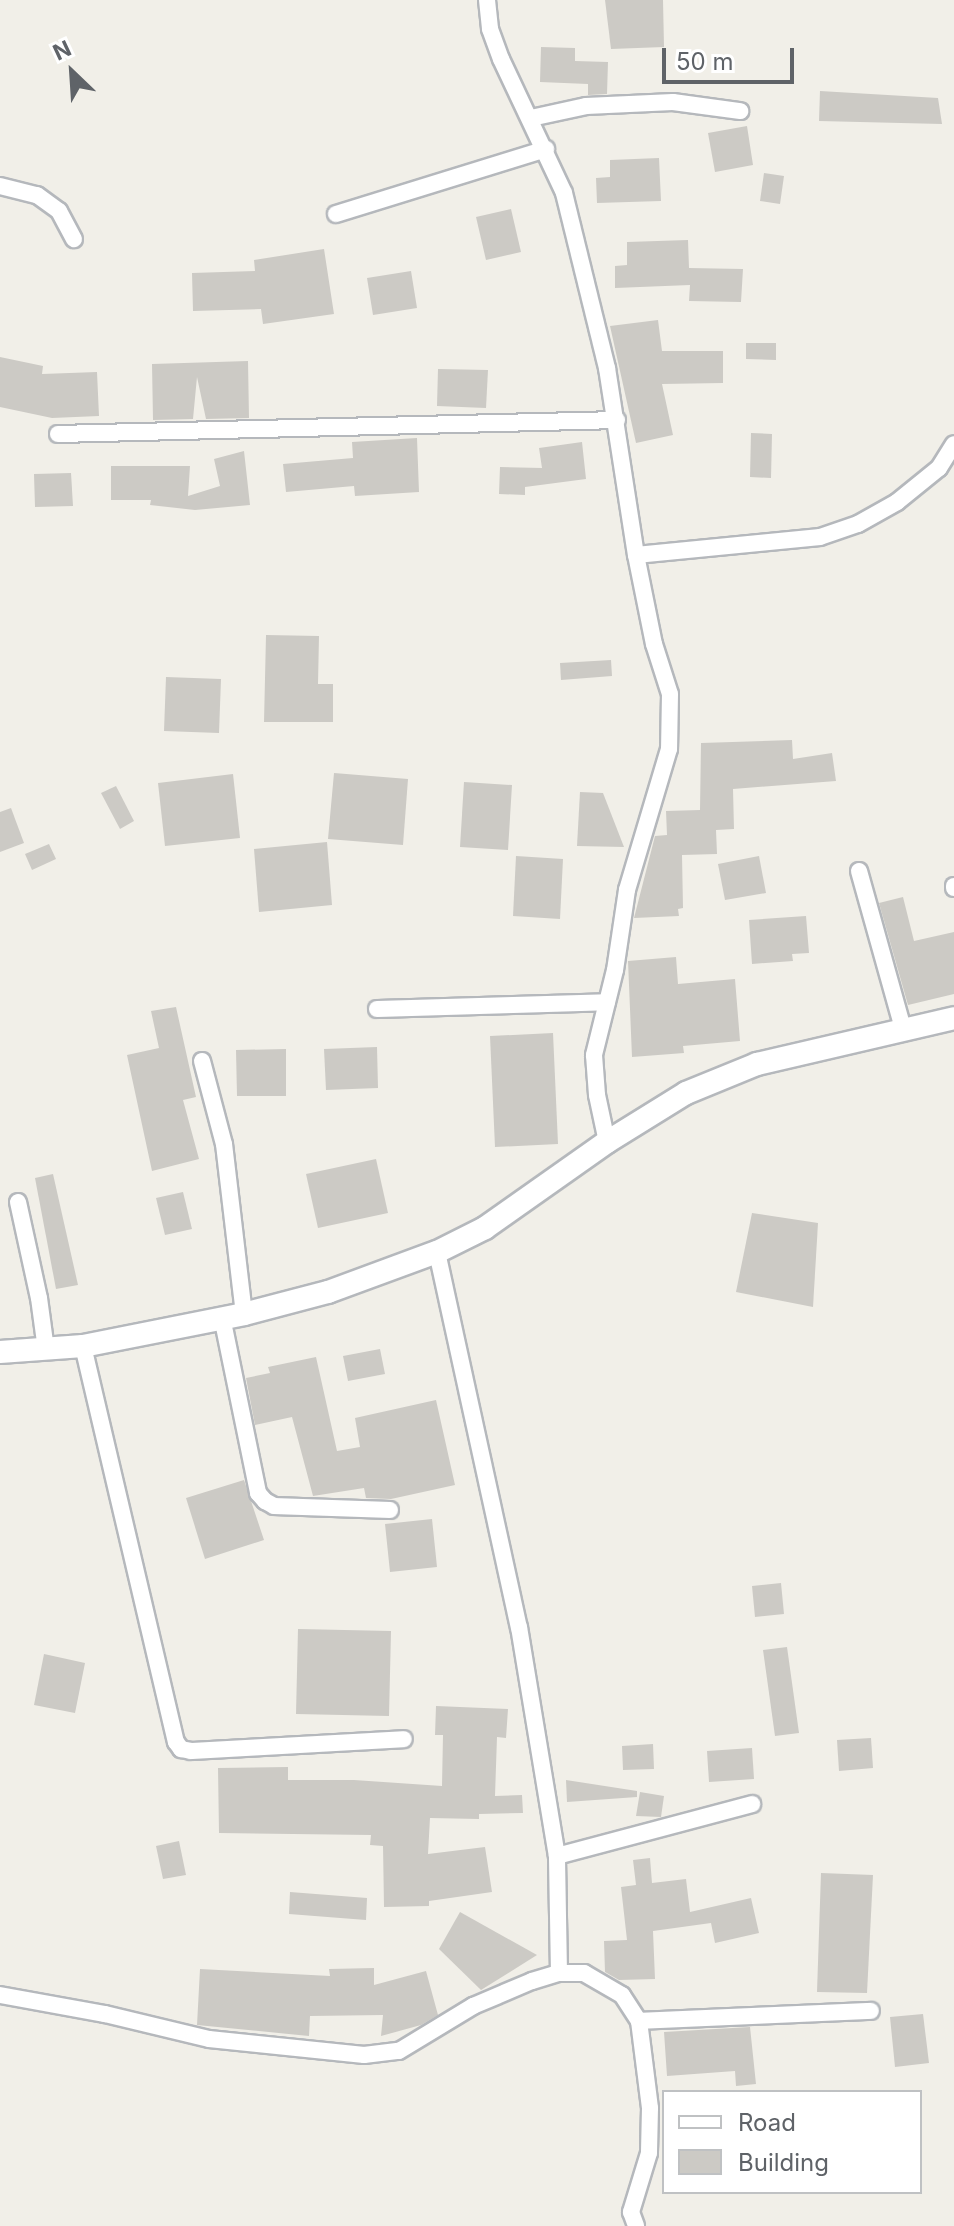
<!DOCTYPE html>
<style>
body{margin:0}
#map{position:relative;width:954px;height:2226px;overflow:hidden;background:#f1efe8;font-family:Inter,sans-serif}
div>[style]{position:absolute}
.building>*{inset:0;background:#cccac5}
.roads{filter:drop-shadow(2px 0 #b5b8bc) drop-shadow(-2px 0 #b5b8bc) drop-shadow(0 2px #b5b8bc) drop-shadow(0 -2px #b5b8bc)}
.street>*{height:16px;margin:-8px;padding:0 8px;transform-origin:8px;border-radius:8px;background:#fff}
.secondary>*{height:22px;margin:-11px;padding:0 11px;transform-origin:11px;border-radius:11px;background:#fff}
span{translate:-50% -50%;white-space:nowrap;text-align:center;line-height:1.15;-webkit-text-stroke:7px #fff;paint-order:stroke}
.legend{position:absolute;left:662px;top:2090px;width:260px;height:104px;box-sizing:border-box;background:#fff;border:2px solid #bfc1c3;margin:0;padding:10px 14px;list-style:none;font-size:24px;color:#5f6368}
.legend li{display:flex;align-items:center;gap:16px;height:40px}
.legend b{width:40px;border:2px solid #bfc1c3}
.north{position:absolute;left:32px;top:32px;width:80px;height:80px;-webkit-text-stroke:6px #fff;paint-order:stroke;rotate:335deg;font-size:22px;font-weight:700;line-height:32px;text-align:center;color:#5f6368}
.north::after{content:'';display:block;margin:auto;width:28px;height:36px;background:#5f6368;clip-path:polygon(50% 0,100% 100%,50% 72%,0 100%)}
.scale{position:absolute;left:662px;top:48px;width:132px;height:36px;box-sizing:border-box;border:4px solid #5f6368;border-top:0;padding-left:10px;font-size:24px;line-height:28px;white-space:nowrap;color:#5f6368;-webkit-text-stroke:6px #fff;paint-order:stroke}
</style>
<div id="map">
<div class="building">
<div style="clip-path:polygon(605px 0,663px 0,664px 47px,611px 49px)"></div>
<div style="clip-path:polygon(541px 47px,575px 48px,575px 61px,608px 62px,607px 94px,588px 95px,588px 84px,540px 82px)"></div>
<div style="clip-path:polygon(820px 91px,938px 98px,942px 124px,819px 121px)"></div>
<div style="clip-path:polygon(747px 126px,753px 165px,715px 172px,708px 133px)"></div>
<div style="clip-path:polygon(659px 158px,661px 201px,597px 203px,596px 178px,610px 177px,610px 160px)"></div>
<div style="clip-path:polygon(764px 173px,784px 176px,780px 204px,760px 201px)"></div>
<div style="clip-path:polygon(511px 209px,521px 252px,486px 260px,476px 217px)"></div>
<div style="clip-path:polygon(688px 240px,689px 268px,743px 269px,741px 302px,689px 301px,690px 285px,615px 288px,615px 266px,627px 265px,627px 242px)"></div>
<div style="clip-path:polygon(324px 249px,334px 314px,263px 324px,261px 309px,193px 311px,192px 273px,255px 271px,254px 260px)"></div>
<div style="clip-path:polygon(411px 271px,417px 308px,373px 315px,367px 278px)"></div>
<div style="clip-path:polygon(658px 320px,662px 351px,723px 351px,723px 383px,662px 384px,673px 435px,636px 443px,610px 326px)"></div>
<div style="clip-path:polygon(746px 343px,776px 343px,776px 360px,746px 359px)"></div>
<div style="clip-path:polygon(0 357px,43px 366px,42px 374px,97px 372px,99px 416px,52px 418px,0 407px)"></div>
<div style="clip-path:polygon(248px 361px,249px 418px,206px 419px,197px 377px,193px 419px,153px 420px,152px 364px)"></div>
<div style="clip-path:polygon(438px 369px,488px 370px,486px 408px,437px 406px)"></div>
<div style="clip-path:polygon(751px 433px,772px 434px,771px 478px,750px 477px)"></div>
<div style="clip-path:polygon(417px 438px,419px 492px,355px 496px,354px 486px,286px 492px,283px 464px,353px 458px,352px 442px)"></div>
<div style="clip-path:polygon(582px 442px,586px 479px,525px 487px,525px 495px,499px 494px,500px 467px,542px 468px,539px 448px)"></div>
<div style="clip-path:polygon(244px 451px,250px 505px,195px 510px,150px 505px,151px 500px,111px 500px,111px 466px,190px 466px,188px 496px,220px 486px,214px 459px)"></div>
<div style="clip-path:polygon(71px 473px,73px 506px,35px 507px,34px 474px)"></div>
<div style="clip-path:polygon(266px 635px,319px 636px,318px 684px,333px 684px,333px 722px,264px 722px)"></div>
<div style="clip-path:polygon(611px 660px,612px 676px,561px 680px,560px 663px)"></div>
<div style="clip-path:polygon(166px 677px,221px 679px,219px 733px,164px 731px)"></div>
<div style="clip-path:polygon(792px 740px,793px 759px,832px 753px,836px 781px,733px 789px,734px 829px,716px 830px,717px 854px,682px 855px,683px 908px,678px 909px,679px 916px,634px 918px,655px 836px,667px 835px,666px 811px,700px 810px,701px 743px)"></div>
<div style="clip-path:polygon(334px 773px,408px 779px,403px 845px,328px 839px)"></div>
<div style="clip-path:polygon(233px 774px,240px 838px,165px 846px,158px 783px)"></div>
<div style="clip-path:polygon(464px 782px,512px 785px,508px 850px,460px 847px)"></div>
<div style="clip-path:polygon(116px 786px,134px 821px,120px 829px,101px 793px)"></div>
<div style="clip-path:polygon(580px 792px,603px 793px,624px 847px,577px 846px)"></div>
<div style="clip-path:polygon(11px 808px,24px 843px,0 852px,0 812px)"></div>
<div style="clip-path:polygon(327px 842px,332px 905px,259px 912px,254px 849px)"></div>
<div style="clip-path:polygon(49px 844px,56px 859px,32px 870px,25px 854px)"></div>
<div style="clip-path:polygon(516px 856px,563px 859px,560px 919px,513px 916px)"></div>
<div style="clip-path:polygon(759px 856px,766px 893px,725px 900px,718px 864px)"></div>
<div style="clip-path:polygon(903px 897px,914px 941px,954px 932px,954px 994px,908px 1005px,879px 903px)"></div>
<div style="clip-path:polygon(806px 916px,809px 953px,792px 954px,793px 961px,752px 964px,749px 920px)"></div>
<div style="clip-path:polygon(676px 957px,678px 984px,735px 979px,740px 1041px,683px 1046px,684px 1053px,632px 1057px,628px 961px)"></div>
<div style="clip-path:polygon(176px 1007px,196px 1097px,183px 1100px,199px 1159px,152px 1171px,127px 1055px,159px 1048px,151px 1011px)"></div>
<div style="clip-path:polygon(553px 1033px,558px 1144px,495px 1147px,490px 1036px)"></div>
<div style="clip-path:polygon(377px 1047px,378px 1088px,326px 1090px,324px 1049px)"></div>
<div style="clip-path:polygon(286px 1049px,286px 1096px,237px 1096px,236px 1050px)"></div>
<div style="clip-path:polygon(376px 1159px,388px 1213px,318px 1228px,306px 1174px)"></div>
<div style="clip-path:polygon(53px 1174px,78px 1285px,56px 1289px,35px 1178px)"></div>
<div style="clip-path:polygon(183px 1192px,192px 1229px,165px 1235px,156px 1198px)"></div>
<div style="clip-path:polygon(752px 1213px,818px 1223px,813px 1307px,736px 1292px)"></div>
<div style="clip-path:polygon(380px 1349px,385px 1374px,348px 1381px,343px 1356px)"></div>
<div style="clip-path:polygon(316px 1357px,337px 1451px,360px 1447px,355px 1418px,436px 1400px,455px 1485px,391px 1499px,366px 1498px,364px 1488px,313px 1496px,292px 1417px,255px 1425px,246px 1378px,270px 1373px,268px 1367px)"></div>
<div style="clip-path:polygon(244px 1480px,264px 1540px,205px 1559px,186px 1498px)"></div>
<div style="clip-path:polygon(432px 1519px,437px 1567px,390px 1572px,385px 1524px)"></div>
<div style="clip-path:polygon(781px 1583px,784px 1614px,755px 1617px,752px 1586px)"></div>
<div style="clip-path:polygon(298px 1629px,391px 1631px,389px 1716px,296px 1714px)"></div>
<div style="clip-path:polygon(787px 1647px,799px 1733px,775px 1736px,763px 1650px)"></div>
<div style="clip-path:polygon(44px 1654px,85px 1663px,75px 1713px,34px 1705px)"></div>
<div style="clip-path:polygon(436px 1706px,508px 1709px,506px 1738px,497px 1737px,495px 1796px,522px 1795px,523px 1813px,479px 1814px,479px 1819px,430px 1818px,428px 1854px,485px 1847px,492px 1892px,429px 1901px,429px 1906px,384px 1907px,383px 1846px,370px 1845px,371px 1835px,219px 1833px,218px 1768px,288px 1767px,288px 1780px,354px 1780px,442px 1786px,443px 1735px,435px 1735px)"></div>
<div style="clip-path:polygon(871px 1738px,873px 1768px,839px 1771px,837px 1740px)"></div>
<div style="clip-path:polygon(653px 1744px,654px 1769px,623px 1770px,622px 1746px)"></div>
<div style="clip-path:polygon(752px 1748px,754px 1779px,709px 1782px,707px 1751px)"></div>
<div style="clip-path:polygon(566px 1780px,637px 1791px,637px 1797px,567px 1802px)"></div>
<div style="clip-path:polygon(640px 1792px,664px 1796px,661px 1817px,636px 1816px)"></div>
<div style="clip-path:polygon(179px 1841px,186px 1875px,163px 1879px,156px 1846px)"></div>
<div style="clip-path:polygon(650px 1858px,652px 1883px,686px 1879px,690px 1912px,751px 1898px,759px 1933px,715px 1943px,711px 1923px,653px 1931px,655px 1979px,619px 1980px,605px 1972px,604px 1941px,627px 1940px,621px 1887px,636px 1885px,633px 1860px)"></div>
<div style="clip-path:polygon(821px 1873px,873px 1875px,867px 1993px,817px 1992px)"></div>
<div style="clip-path:polygon(290px 1892px,367px 1898px,366px 1920px,289px 1914px)"></div>
<div style="clip-path:polygon(460px 1912px,537px 1955px,481px 1990px,439px 1949px)"></div>
<div style="clip-path:polygon(374px 1968px,374px 1985px,426px 1971px,438px 2015px,421px 2025px,381px 2036px,383px 2015px,310px 2016px,309px 2036px,197px 2025px,200px 1969px,330px 1976px,329px 1969px)"></div>
<div style="clip-path:polygon(923px 2014px,929px 2063px,895px 2067px,890px 2017px)"></div>
<div style="clip-path:polygon(750px 2027px,756px 2084px,736px 2086px,735px 2071px,667px 2076px,664px 2032px)"></div>
</div>
<div class="roads">
<div class="street">
<div style="left:487px;top:0;width:29px;rotate:84deg"></div>
<div style="left:490px;top:29px;width:32px;rotate:70deg"></div>
<div style="left:501px;top:59px;width:148px;rotate:64.8deg"></div>
<div style="left:564px;top:193px;width:180px;rotate:76.2deg"></div>
<div style="left:607px;top:368px;width:189px;rotate:81.2deg"></div>
<div style="left:636px;top:555px;width:91px;rotate:78.6deg"></div>
<div style="left:654px;top:644px;width:52px;rotate:72.3deg"></div>
<div style="left:670px;top:694px;width:55px;rotate:91deg"></div>
<div style="left:669px;top:749px;width:147px;rotate:106.6deg"></div>
<div style="left:627px;top:890px;width:81px;rotate:98.5deg"></div>
<div style="left:615px;top:970px;width:88px;rotate:103.9deg"></div>
<div style="left:594px;top:1055px;width:40px;rotate:85.7deg"></div>
<div style="left:597px;top:1095px;width:48px;rotate:78deg"></div>
<div style="left:531px;top:118px;width:56px;rotate:-12.3deg"></div>
<div style="left:586px;top:106px;width:87px;rotate:-2.6deg"></div>
<div style="left:673px;top:102px;width:68px;rotate:7.7deg"></div>
<div style="left:0;top:186px;width:38px;rotate:14deg"></div>
<div style="left:37px;top:195px;width:27px;rotate:36deg"></div>
<div style="left:59px;top:211px;width:32px;rotate:62deg"></div>
<div style="left:336px;top:214px;width:220px;rotate:-17.2deg"></div>
<div style="left:58px;top:434px;width:559px;rotate:-1.43deg"></div>
<div style="left:636px;top:555px;width:185px;rotate:-5.6deg"></div>
<div style="left:820px;top:537px;width:40px;rotate:-18.9deg"></div>
<div style="left:858px;top:524px;width:45px;rotate:-29.4deg"></div>
<div style="left:897px;top:502px;width:54px;rotate:-39deg"></div>
<div style="left:939px;top:468px;width:28px;rotate:-58deg"></div>
<div style="left:859px;top:871px;width:164px;rotate:74.4deg"></div>
<div style="left:954px;top:886px;width:2px;rotate:90deg"></div>
<div style="left:377px;top:1009px;width:230px;rotate:-1.7deg"></div>
<div style="left:202px;top:1061px;width:86px;rotate:75.2deg"></div>
<div style="left:224px;top:1144px;width:171px;rotate:83.3deg"></div>
<div style="left:18px;top:1202px;width:98px;rotate:77.7deg"></div>
<div style="left:39px;top:1298px;width:52px;rotate:82.3deg"></div>
<div style="left:437px;top:1252px;width:384px;rotate:77.7deg"></div>
<div style="left:519px;top:1627px;width:232px;rotate:80.6deg"></div>
<div style="left:222px;top:1317px;width:180px;rotate:78.4deg"></div>
<div style="left:258px;top:1493px;width:11px;rotate:49deg"></div>
<div style="left:265px;top:1501px;width:10px;rotate:29deg"></div>
<div style="left:274px;top:1506px;width:116px;rotate:2deg"></div>
<div style="left:83px;top:1346px;width:407px;rotate:76.8deg"></div>
<div style="left:176px;top:1742px;width:9px;rotate:54deg"></div>
<div style="left:181px;top:1749px;width:10px;rotate:11deg"></div>
<div style="left:191px;top:1751px;width:213px;rotate:-3.2deg"></div>
<div style="left:559px;top:1973px;width:117px;rotate:-91deg"></div>
<div style="left:557px;top:1856px;width:202px;rotate:-14.9deg"></div>
<div style="left:0;top:1995px;width:107px;rotate:10.3deg"></div>
<div style="left:105px;top:2014px;width:107px;rotate:13.5deg"></div>
<div style="left:209px;top:2039px;width:156px;rotate:5.9deg"></div>
<div style="left:364px;top:2055px;width:35px;rotate:-7deg"></div>
<div style="left:399px;top:2051px;width:87px;rotate:-31.3deg"></div>
<div style="left:473px;top:2006px;width:64px;rotate:-23deg"></div>
<div style="left:532px;top:1981px;width:28px;rotate:-17deg"></div>
<div style="left:559px;top:1973px;width:25px"></div>
<div style="left:584px;top:1973px;width:44px;rotate:30.1deg"></div>
<div style="left:622px;top:1995px;width:31px;rotate:57deg"></div>
<div style="left:639px;top:2021px;width:88px;rotate:82.8deg"></div>
<div style="left:650px;top:2108px;width:45px;rotate:91.3deg"></div>
<div style="left:649px;top:2153px;width:62px;rotate:107deg"></div>
<div style="left:631px;top:2212px;width:15px;rotate:70deg"></div>
<div style="left:639px;top:2021px;width:232px;rotate:-2.5deg"></div>
</div>
<div class="secondary">
<div style="left:0;top:1352px;width:83px;rotate:-4.1deg"></div>
<div style="left:83px;top:1346px;width:164px;rotate:-11.2deg"></div>
<div style="left:244px;top:1314px;width:87px;rotate:-14.7deg"></div>
<div style="left:328px;top:1292px;width:116px;rotate:-20.2deg"></div>
<div style="left:437px;top:1252px;width:54px;rotate:-26.6deg"></div>
<div style="left:485px;top:1228px;width:149px;rotate:-35.2deg"></div>
<div style="left:607px;top:1142px;width:93px;rotate:-31.8deg"></div>
<div style="left:686px;top:1093px;width:77px;rotate:-22.2deg"></div>
<div style="left:757px;top:1064px;width:202px;rotate:-13.1deg"></div>
</div>
</div>
<ul class="legend">
<li><b style="height:10px;background:#fff"></b>Road</li>
<li><b style="height:22px;background:#cccac5"></b>Building</li>
</ul>
<div class="north">N</div>
<div class="scale">50 m</div>
</div>
